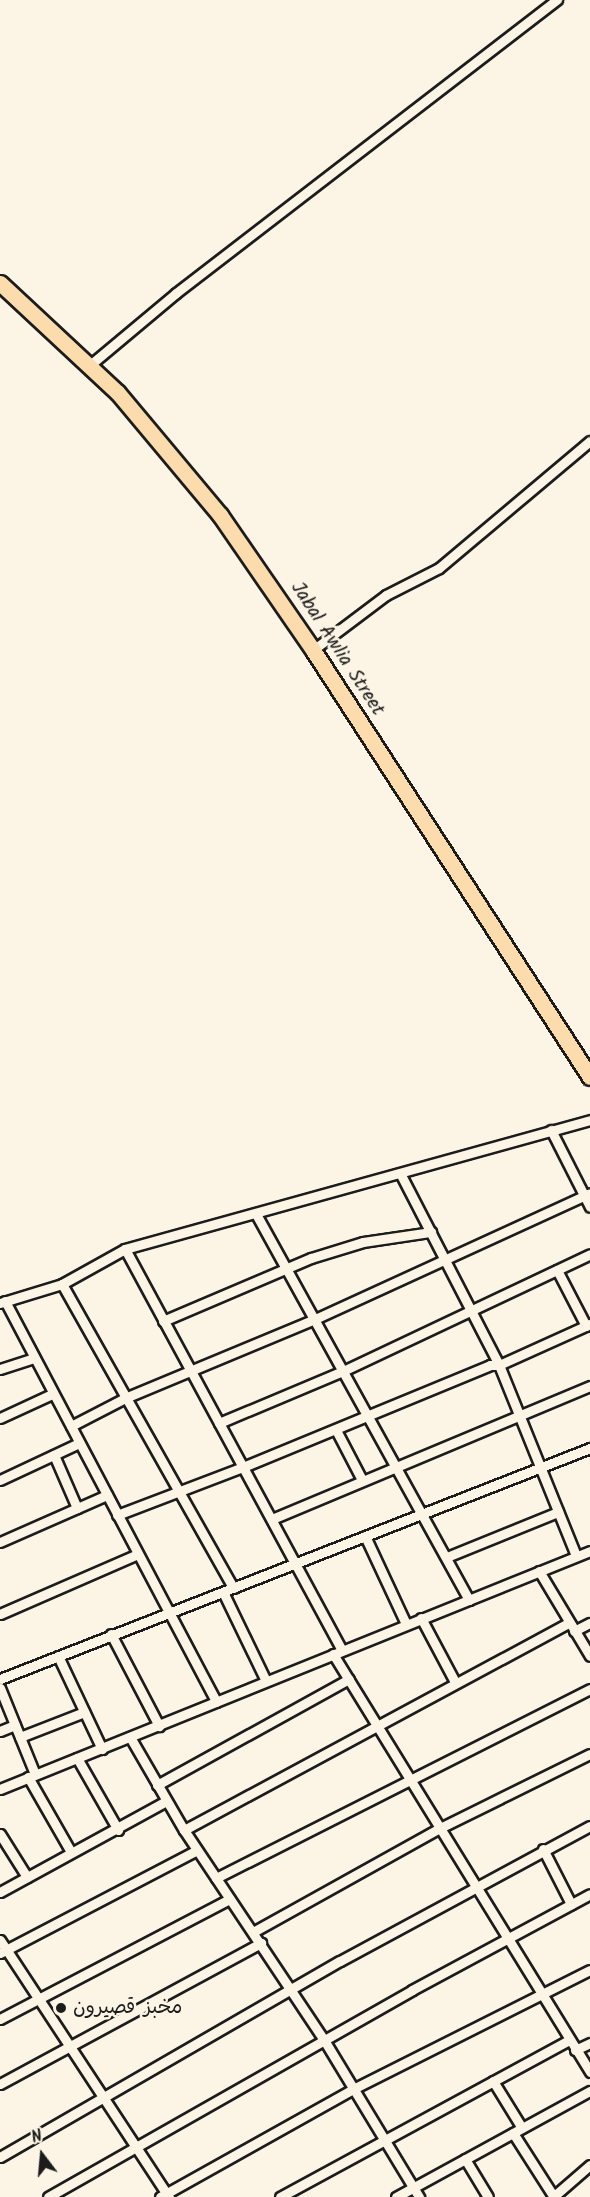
<!DOCTYPE html>
<meta charset="utf-8">
<style>
body{margin:0}
#map{position:relative;width:590px;height:2197px;overflow:hidden;background:#fcf5e5;font-family:Kalam,"Playpen Sans Arabic",sans-serif}
div>[style]{position:absolute}
.roads{filter:drop-shadow(2px 0 #1c1c1c) drop-shadow(-2px 0 #1c1c1c) drop-shadow(0 2px #1c1c1c) drop-shadow(0 -2px #1c1c1c)}
.minor>*{height:9px;margin:-4.5px;padding:0 4.5px;transform-origin:4.5px;border-radius:4.5px;background:#fcf5e5}
.trunk>*{height:15px;margin:-7.5px;padding:0 7.5px;transform-origin:7.5px;border-radius:7.5px;background:#fcdcac}
.dots>*{width:16px;height:16px;translate:-50% -50%;box-sizing:border-box;border:3px solid #fcf5e5;border-radius:50%}
span{translate:-50% -50%;white-space:nowrap;text-align:center;line-height:1.15;-webkit-text-stroke:5px #fcf5e5;paint-order:stroke}
.street-label{font-size:20px;color:#1c1c1c}
.poi-label{font-size:20px;color:#1c1c1c}
.left{translate:0 -50%;text-align:left}
.north{position:absolute;left:12px;top:2125px;width:60px;height:60px;-webkit-text-stroke:4px #fcf5e5;paint-order:stroke;rotate:344deg;font-size:16px;font-weight:700;line-height:24px;text-align:center;color:#1c1c1c}
.north::after{content:'';display:block;margin:auto;width:21px;height:27px;background:#1c1c1c;clip-path:polygon(50% 0,100% 100%,50% 72%,0 100%)}
</style>
<div id="map">
<div class="roads">
<div class="minor">
<div style="left:90px;top:365px;width:112px;rotate:-39.9deg"></div>
<div style="left:176px;top:293px;width:481px;rotate:-37.6deg"></div>
<div style="left:313px;top:650px;width:91px;rotate:-37deg"></div>
<div style="left:386px;top:595px;width:59px;rotate:-27deg"></div>
<div style="left:439px;top:568px;width:197px;rotate:-40.1deg"></div>
<div style="left:551px;top:1130px;width:86px;rotate:63.1deg"></div>
<div style="left:400px;top:1173px;width:216px;rotate:62.7deg"></div>
<div style="left:499px;top:1365px;width:206px;rotate:68deg"></div>
<div style="left:256px;top:1214px;width:441px;rotate:61.1deg"></div>
<div style="left:125px;top:1249px;width:456px;rotate:61.6deg"></div>
<div style="left:557px;top:1270px;width:63px;rotate:62.6deg"></div>
<div style="left:62px;top:1284px;width:349px;rotate:60.6deg"></div>
<div style="left:5px;top:1301px;width:453px;rotate:62.2deg"></div>
<div style="left:0;top:1303px;width:65px;rotate:-17deg"></div>
<div style="left:62px;top:1284px;width:72px;rotate:-29.1deg"></div>
<div style="left:125px;top:1249px;width:483px;rotate:-15.5deg"></div>
<div style="left:163px;top:1321px;width:161px;rotate:-23.1deg"></div>
<div style="left:311px;top:1258px;width:54px;rotate:-17.1deg"></div>
<div style="left:363px;top:1242px;width:69px;rotate:-8.4deg"></div>
<div style="left:0;top:1369px;width:35px;rotate:-18deg"></div>
<div style="left:0;top:1418px;width:57px;rotate:-24.8deg"></div>
<div style="left:219px;top:1423px;width:134px;rotate:-22.8deg"></div>
<div style="left:343px;top:1371px;width:273px;rotate:-25.3deg"></div>
<div style="left:71px;top:1426px;width:61px;rotate:-27.4deg"></div>
<div style="left:125px;top:1398px;width:206px;rotate:-22.6deg"></div>
<div style="left:315px;top:1319px;width:302px;rotate:-24.6deg"></div>
<div style="left:336px;top:1430px;width:56px;rotate:62.5deg"></div>
<div style="left:54px;top:1455px;width:58px;rotate:66.5deg"></div>
<div style="left:0;top:1480px;width:87px;rotate:-25.1deg"></div>
<div style="left:117px;top:1515px;width:135px;rotate:-20.9deg"></div>
<div style="left:243px;top:1467px;width:267px;rotate:-22.4deg"></div>
<div style="left:490px;top:1365px;width:9px"></div>
<div style="left:499px;top:1365px;width:100px;rotate:-24.3deg"></div>
<div style="left:272px;top:1519px;width:345px;rotate:-22.7deg"></div>
<div style="left:365px;top:1536px;width:97px;rotate:65deg"></div>
<div style="left:0;top:1542px;width:117px;rotate:-23.7deg"></div>
<div style="left:447px;top:1557px;width:120px;rotate:-22.1deg"></div>
<div style="left:539px;top:1571px;width:99px;rotate:59deg"></div>
<div style="left:223px;top:1592px;width:99px;rotate:64.2deg"></div>
<div style="left:0;top:1614px;width:150px;rotate:-23.5deg"></div>
<div style="left:421px;top:1618px;width:72px;rotate:62deg"></div>
<div style="left:574px;top:1631px;width:18px;rotate:-27deg"></div>
<div style="left:111px;top:1634px;width:104px;rotate:62.4deg"></div>
<div style="left:333px;top:1654px;width:491px;rotate:58.4deg"></div>
<div style="left:58px;top:1656px;width:103px;rotate:64.7deg"></div>
<div style="left:0;top:1679px;width:634px;rotate:-21.38deg"></div>
<div style="left:0;top:1688px;width:93px;rotate:67.9deg"></div>
<div style="left:0;top:1731px;width:16px;rotate:-22deg"></div>
<div style="left:20px;top:1737px;width:69px;rotate:-21.3deg"></div>
<div style="left:130px;top:1737px;width:108px;rotate:59.9deg"></div>
<div style="left:184px;top:1830px;width:252px;rotate:56.3deg"></div>
<div style="left:324px;top:2040px;width:184px;rotate:58.8deg"></div>
<div style="left:77px;top:1758px;width:83px;rotate:60.3deg"></div>
<div style="left:28px;top:1777px;width:86px;rotate:60.2deg"></div>
<div style="left:157px;top:1785px;width:219px;rotate:-28.9deg"></div>
<div style="left:0;top:1789px;width:636px;rotate:-21.97deg"></div>
<div style="left:184px;top:1830px;width:436px;rotate:-28.3deg"></div>
<div style="left:0;top:1834px;width:51px;rotate:57.9deg"></div>
<div style="left:543px;top:1849px;width:62px;rotate:63deg"></div>
<div style="left:216px;top:1878px;width:419px;rotate:-26.8deg"></div>
<div style="left:0;top:1892px;width:189px;rotate:-28.7deg"></div>
<div style="left:253px;top:1932px;width:214px;rotate:-29.1deg"></div>
<div style="left:440px;top:1828px;width:167px;rotate:-26.3deg"></div>
<div style="left:0;top:1940px;width:308px;rotate:56.7deg"></div>
<div style="left:0;top:1953px;width:222px;rotate:-27.6deg"></div>
<div style="left:0;top:2019px;width:259px;rotate:-27.6deg"></div>
<div style="left:575px;top:2050px;width:17px;rotate:-25deg"></div>
<div style="left:493px;top:2081px;width:55px;rotate:58.3deg"></div>
<div style="left:0;top:2084px;width:297px;rotate:-28.4deg"></div>
<div style="left:513px;top:2133px;width:76px;rotate:57.4deg"></div>
<div style="left:0;top:2157px;width:392px;rotate:-30deg"></div>
<div style="left:340px;top:1961px;width:284px;rotate:-28.4deg"></div>
<div style="left:465px;top:2159px;width:44px;rotate:58.8deg"></div>
<div style="left:48px;top:2197px;width:419px;rotate:-29.6deg"></div>
<div style="left:412px;top:1990px;width:202px;rotate:-28.3deg"></div>
<div style="left:160px;top:2197px;width:221px;rotate:-29.2deg"></div>
<div style="left:353px;top:2089px;width:265px;rotate:-26.7deg"></div>
<div style="left:280px;top:2197px;width:329px;rotate:-28.5deg"></div>
<div style="left:396px;top:2197px;width:221px;rotate:-28.7deg"></div>
<div style="left:553px;top:2197px;width:49px;rotate:-40.9deg"></div>
</div>
<div class="trunk">
<div style="left:0;top:283px;width:161px;rotate:43deg"></div>
<div style="left:118px;top:393px;width:159px;rotate:50.1deg"></div>
<div style="left:220px;top:515px;width:164px;rotate:55.4deg"></div>
<div style="left:313px;top:650px;width:509px;rotate:57.03deg"></div>
</div>
</div>
<div class="dots">
<div style="left:61px;top:2008px;background:#1c1c1c"></div>
</div>
<div class="street-label">
<span style="left:337px;top:649px;rotate:57deg">Jabal Awlia Street</span>
</div>
<div class="poi-label">
<span class="left" style="left:73px;top:2008px">مخبز قصيرون</span>
</div>
<div class="north">N</div>
</div>
